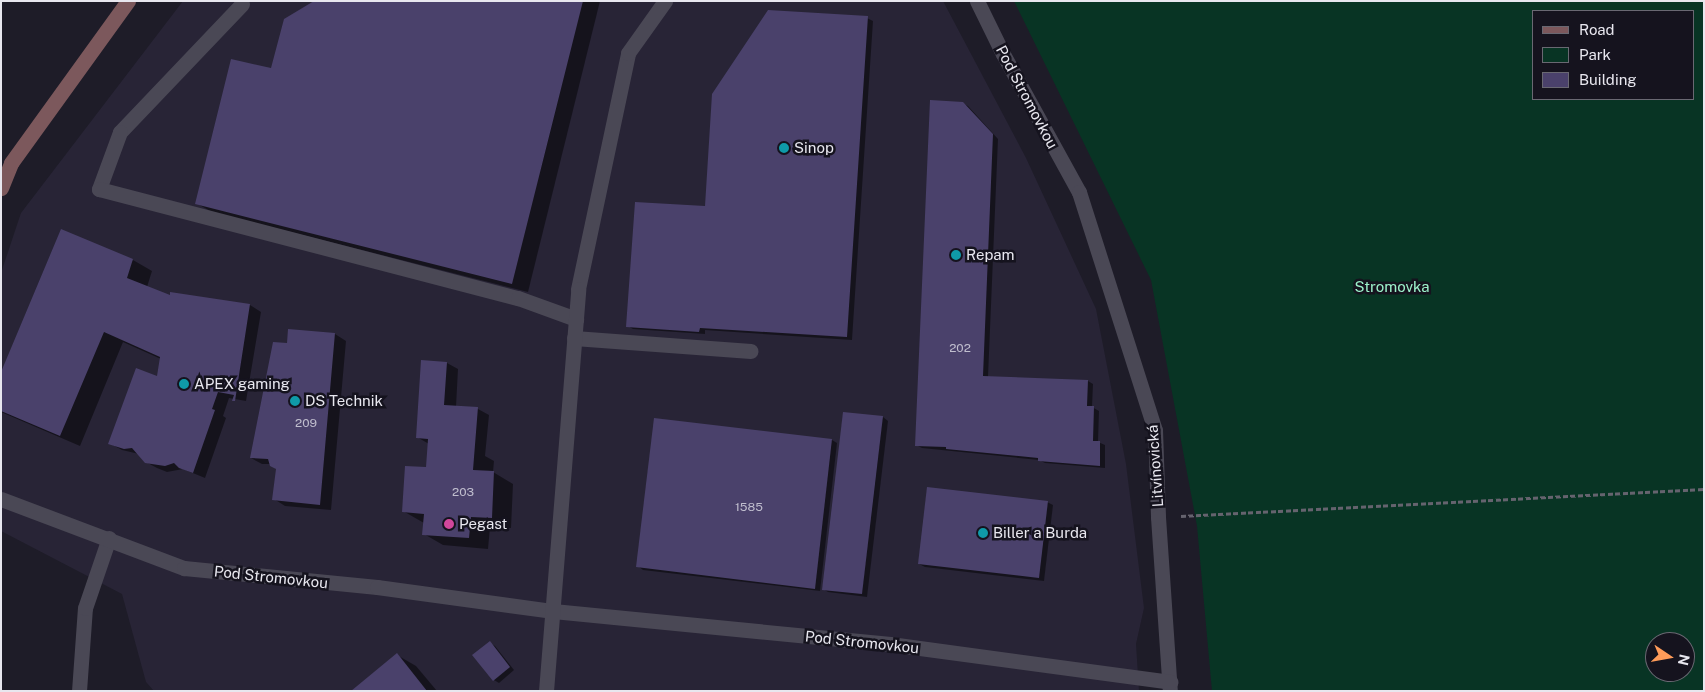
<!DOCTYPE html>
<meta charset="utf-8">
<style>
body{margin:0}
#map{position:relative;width:1705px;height:692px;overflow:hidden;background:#1e1c28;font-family:"Public Sans",sans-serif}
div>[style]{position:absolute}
.built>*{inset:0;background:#282436}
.green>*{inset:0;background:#083424}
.shadow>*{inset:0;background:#0007}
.building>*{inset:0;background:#4a416b}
.path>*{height:3px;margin-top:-1.5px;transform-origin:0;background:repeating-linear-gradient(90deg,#65636e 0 5px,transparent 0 7.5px)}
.lane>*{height:15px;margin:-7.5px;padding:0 7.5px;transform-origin:7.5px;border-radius:7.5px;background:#4a4855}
.street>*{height:15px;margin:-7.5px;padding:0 7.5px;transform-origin:7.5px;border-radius:7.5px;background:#4a4855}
.secondary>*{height:15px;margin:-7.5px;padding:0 7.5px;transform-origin:7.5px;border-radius:7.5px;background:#7c585c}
.dots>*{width:14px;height:14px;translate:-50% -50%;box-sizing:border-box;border:2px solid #15131e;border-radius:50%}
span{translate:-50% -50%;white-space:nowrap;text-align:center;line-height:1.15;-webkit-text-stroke:5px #15131e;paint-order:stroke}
.number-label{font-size:12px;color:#c0bece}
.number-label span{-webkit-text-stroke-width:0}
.street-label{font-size:15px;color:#e8e7ef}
.poi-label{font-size:15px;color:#e8e7ef}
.left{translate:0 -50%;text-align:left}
.park-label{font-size:15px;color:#9cf2cb}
.frame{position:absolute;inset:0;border:2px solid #e8e7ef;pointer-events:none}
.legend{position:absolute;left:1532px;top:10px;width:162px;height:90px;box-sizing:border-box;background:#15131e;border:1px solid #696872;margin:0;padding:6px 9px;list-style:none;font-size:15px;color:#e8e7ef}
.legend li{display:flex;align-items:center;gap:10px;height:25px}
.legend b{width:25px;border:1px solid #696872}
.north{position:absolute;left:1645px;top:632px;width:50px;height:50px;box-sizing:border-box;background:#15131e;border:1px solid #696872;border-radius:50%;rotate:102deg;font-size:14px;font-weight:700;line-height:20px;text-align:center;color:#e8e7ef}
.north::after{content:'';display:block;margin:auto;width:18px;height:22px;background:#fe9b59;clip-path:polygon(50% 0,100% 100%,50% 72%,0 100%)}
</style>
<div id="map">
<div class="built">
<div style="clip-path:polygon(183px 1px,943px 1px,1026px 158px,1096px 309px,1126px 464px,1144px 608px,1136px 644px,1139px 691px,154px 691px,146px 682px,122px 594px,1px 531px,1px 273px,21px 213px)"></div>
</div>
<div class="green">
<div style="clip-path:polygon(evenodd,1014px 1px,1704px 1px,1704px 691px,1212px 691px,1197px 526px,1151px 280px,1014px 1px,1534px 11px,1694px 11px,1694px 99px,1534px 99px,1534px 11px,1014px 1px,1655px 642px,1685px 642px,1685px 672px,1655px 672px,1655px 642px)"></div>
</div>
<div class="shadow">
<div style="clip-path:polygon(316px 1px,600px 1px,528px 292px,212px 212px,196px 203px,272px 70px)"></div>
<div style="clip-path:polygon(867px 18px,873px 21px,852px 340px,705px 330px,705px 334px,633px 329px,628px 326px,706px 208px)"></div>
<div style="clip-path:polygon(962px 103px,968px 106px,998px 139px,988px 377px,1088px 381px,1093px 384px,1092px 407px,1099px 411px,1098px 442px,1105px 445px,1105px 468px,1045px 463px,1039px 460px,922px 448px,916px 445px)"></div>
<div style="clip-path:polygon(133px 260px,152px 271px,147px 287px,171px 297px,250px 305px,261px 312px,246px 401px,229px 398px,223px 416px,226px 418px,205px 478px,183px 469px,167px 472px,157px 468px,146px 462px,139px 454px,122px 450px,111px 444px,158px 378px,161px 359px,123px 342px,80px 446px,1px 412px,1px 375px)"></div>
<div style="clip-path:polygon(289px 330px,335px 334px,346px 341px,331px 510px,285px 506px,274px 499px,277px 470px,272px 464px,262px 464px,251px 458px,288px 345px)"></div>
<div style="clip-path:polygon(447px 363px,458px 369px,456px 407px,478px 409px,489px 415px,485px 456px,494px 461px,493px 472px,513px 484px,511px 528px,490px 527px,488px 549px,443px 545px,424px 534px,424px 523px,403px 511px,427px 468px,429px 444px,417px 437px)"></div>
<div style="clip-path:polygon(883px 417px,888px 421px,867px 597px,828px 592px,823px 589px)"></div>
<div style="clip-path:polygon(655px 419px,832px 440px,837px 443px,820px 591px,643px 570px,638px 566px)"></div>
<div style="clip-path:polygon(1047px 502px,1053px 505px,1044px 581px,925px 567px,919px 564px)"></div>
<div style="clip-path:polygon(490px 643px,495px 646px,514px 670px,499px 683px,494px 680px)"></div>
<div style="clip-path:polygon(397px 655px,416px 666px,437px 691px,353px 691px)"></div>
</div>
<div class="building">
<div style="clip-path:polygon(314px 1px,583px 1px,512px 284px,195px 204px,231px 59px,271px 68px,284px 19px)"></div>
<div style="clip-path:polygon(768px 10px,868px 16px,847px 337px,700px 328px,699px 332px,626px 327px,635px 202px,705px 206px,712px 94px)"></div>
<div style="clip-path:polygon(930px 100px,963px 102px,993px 134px,983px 376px,1088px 380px,1087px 406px,1094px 406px,1093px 441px,1100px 441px,1100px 466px,1038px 461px,1038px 458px,946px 449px,946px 447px,915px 446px)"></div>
<div style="clip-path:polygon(61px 229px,133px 259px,127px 278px,170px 295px,170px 292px,250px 304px,235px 401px,232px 401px,234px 395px,218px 392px,212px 409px,215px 410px,193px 473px,179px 468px,174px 463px,165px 466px,145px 463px,132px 448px,124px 449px,108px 444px,136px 368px,157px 376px,160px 357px,104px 332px,60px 436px,1px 411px,1px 372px)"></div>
<div style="clip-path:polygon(288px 329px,335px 333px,320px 505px,272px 500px,276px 469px,270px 466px,268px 459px,250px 458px,273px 342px,287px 343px)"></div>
<div style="clip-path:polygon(421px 360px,447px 362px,444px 405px,478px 407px,473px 470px,494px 471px,492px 518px,471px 517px,469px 538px,422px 535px,424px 514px,402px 512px,405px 466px,426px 467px,428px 439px,416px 438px)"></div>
<div style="clip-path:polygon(843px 412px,883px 416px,862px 594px,822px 590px)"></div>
<div style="clip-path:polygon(654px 418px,832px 439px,815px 589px,636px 567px)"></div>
<div style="clip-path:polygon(927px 487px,1048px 501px,1039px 578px,918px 564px)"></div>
<div style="clip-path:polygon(490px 641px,510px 667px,493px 681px,472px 655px)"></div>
<div style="clip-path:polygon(397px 653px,427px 691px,351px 691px)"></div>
</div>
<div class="path">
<div style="left:1181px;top:516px;width:524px;rotate:-2.96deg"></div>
</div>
<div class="lane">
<div style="left:242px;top:4px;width:177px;rotate:133.6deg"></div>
<div style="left:120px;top:132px;width:61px;rotate:110.2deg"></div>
<div style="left:99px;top:189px;width:433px;rotate:14.6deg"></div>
<div style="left:518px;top:298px;width:62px;rotate:19.9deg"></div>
<div style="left:578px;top:289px;width:241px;rotate:-78deg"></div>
<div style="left:628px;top:53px;width:64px;rotate:-54.6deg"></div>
<div style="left:574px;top:338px;width:177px;rotate:4.2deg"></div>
<div style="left:79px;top:691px;width:83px;rotate:-85.9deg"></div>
<div style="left:85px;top:608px;width:74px;rotate:-71.1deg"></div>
</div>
<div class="street">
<div style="left:977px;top:1px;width:59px;rotate:63.9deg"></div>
<div style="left:1003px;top:54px;width:158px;rotate:61.2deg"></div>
<div style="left:1079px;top:192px;width:250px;rotate:72.3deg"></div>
<div style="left:1155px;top:430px;width:87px;rotate:88deg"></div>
<div style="left:1158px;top:517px;width:174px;rotate:86.1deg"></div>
<div style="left:1px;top:499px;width:196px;rotate:20.7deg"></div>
<div style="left:184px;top:568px;width:194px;rotate:5.6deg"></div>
<div style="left:377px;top:587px;width:178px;rotate:7.8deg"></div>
<div style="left:553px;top:611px;width:339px;rotate:5.6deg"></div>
<div style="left:890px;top:644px;width:283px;rotate:7.7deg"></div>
<div style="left:546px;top:691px;width:403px;rotate:-85.4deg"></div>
</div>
<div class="secondary">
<div style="left:1px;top:188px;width:27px;rotate:-68deg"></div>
<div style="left:11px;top:163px;width:200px;rotate:-54.2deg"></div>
</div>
<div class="dots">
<div style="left:784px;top:148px;background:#0f9aa8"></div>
<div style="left:956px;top:255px;background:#0f9aa8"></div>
<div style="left:184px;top:384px;background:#0f9aa8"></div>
<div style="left:295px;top:401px;background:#0f9aa8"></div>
<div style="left:449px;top:524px;background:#d1479c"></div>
<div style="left:983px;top:533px;background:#0f9aa8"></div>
</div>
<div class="number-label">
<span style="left:960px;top:349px">202</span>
<span style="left:306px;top:424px">209</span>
<span style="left:463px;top:493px">203</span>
<span style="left:749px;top:508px">1585</span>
</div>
<div class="street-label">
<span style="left:1027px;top:97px;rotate:62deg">Pod Stromovkou</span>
<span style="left:1155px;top:466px;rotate:-94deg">Litvínovická</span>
<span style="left:271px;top:577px;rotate:6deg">Pod Stromovkou</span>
<span style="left:862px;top:642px;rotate:6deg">Pod Stromovkou</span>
</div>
<div class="poi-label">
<span class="left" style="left:794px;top:148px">Sinop</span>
<span class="left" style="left:966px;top:255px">Repam</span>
<span class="left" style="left:194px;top:384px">APEX gaming</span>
<span class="left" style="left:305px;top:401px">DS Technik</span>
<span class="left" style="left:459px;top:524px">Pegast</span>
<span class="left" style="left:993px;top:533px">Biller a Burda</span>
</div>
<div class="park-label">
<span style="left:1392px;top:287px">Stromovka</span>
</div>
<div class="frame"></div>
<ul class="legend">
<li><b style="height:6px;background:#7c585c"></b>Road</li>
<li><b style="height:14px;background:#083424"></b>Park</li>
<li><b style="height:14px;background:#4a416b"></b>Building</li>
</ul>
<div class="north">N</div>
</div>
